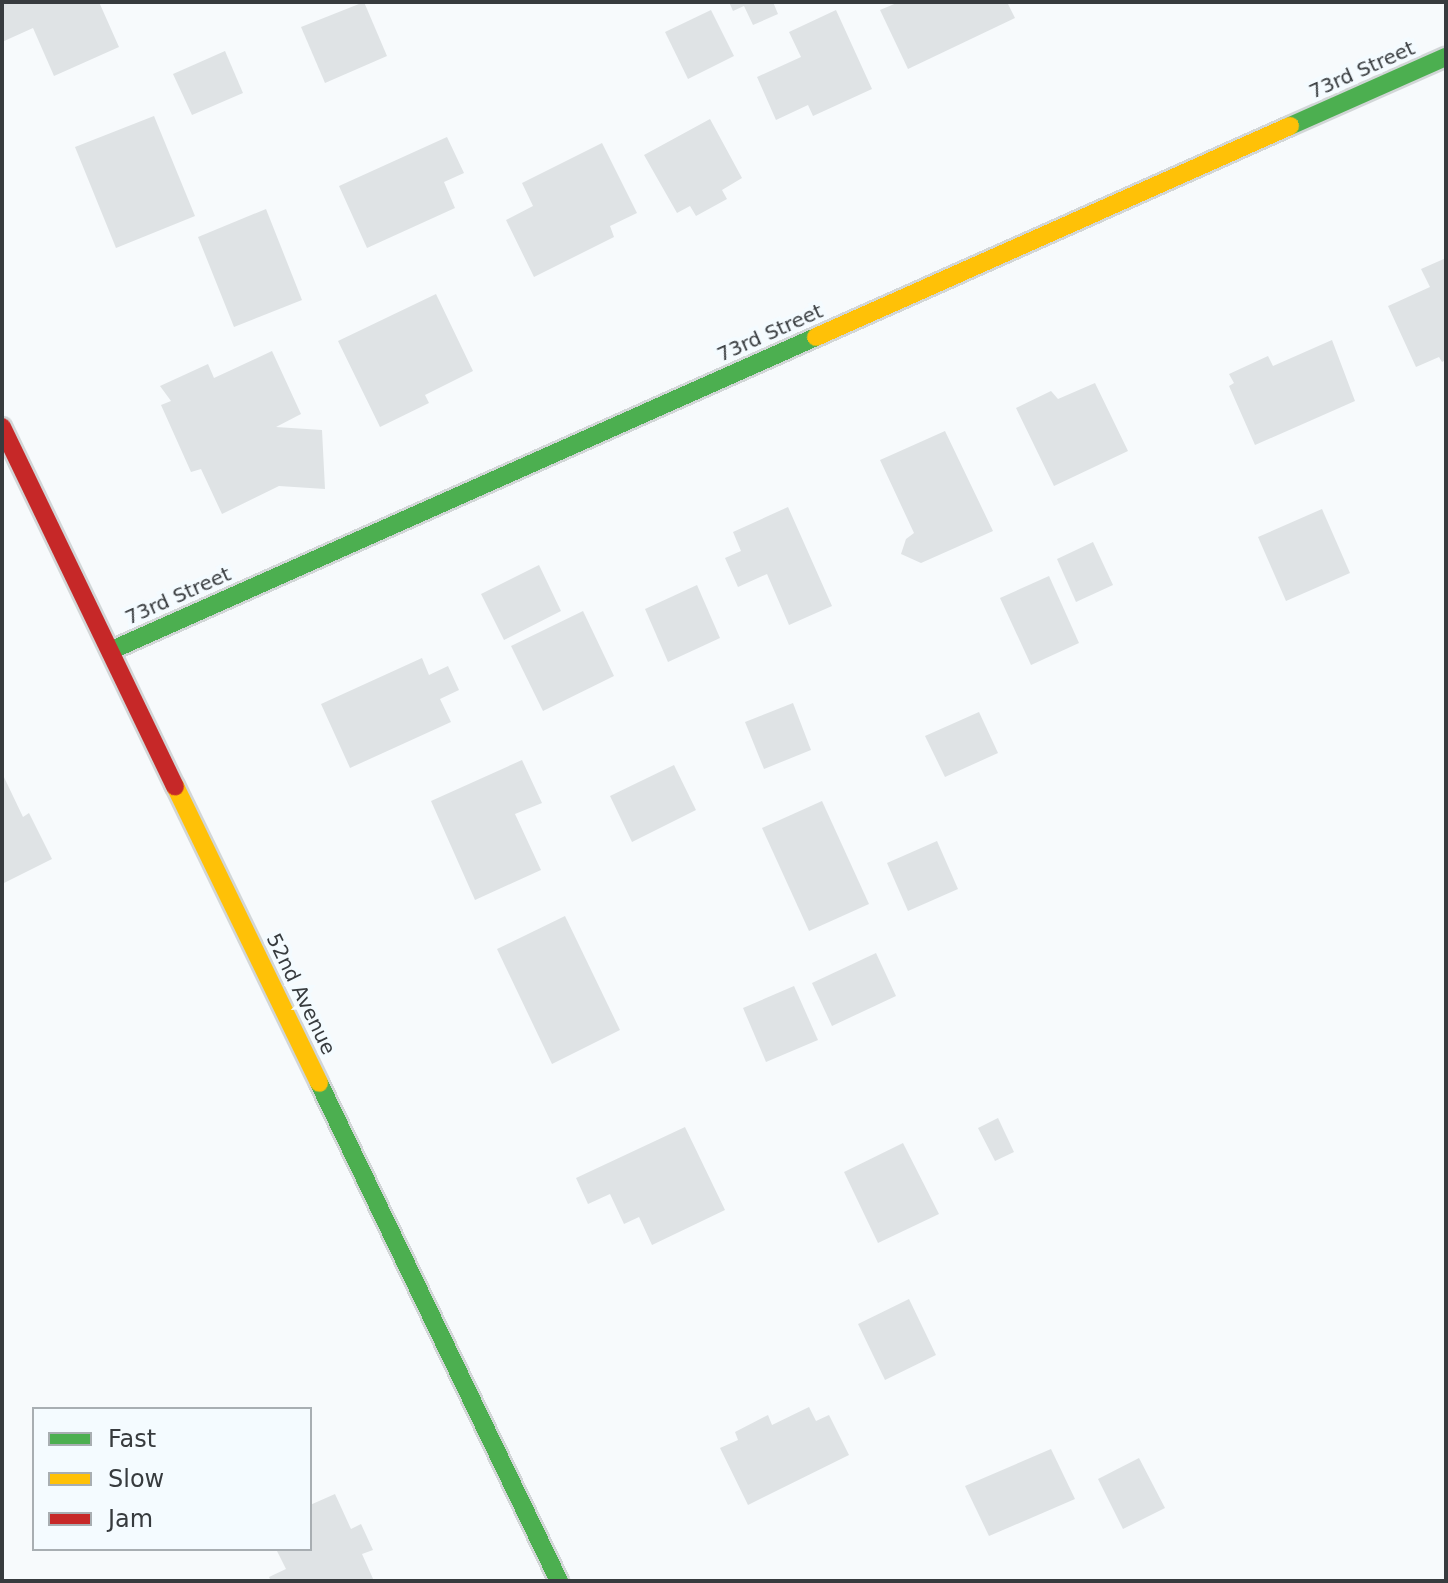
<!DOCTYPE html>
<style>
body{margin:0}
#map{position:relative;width:1448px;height:1583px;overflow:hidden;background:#f7fafc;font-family:"DejaVu Sans",sans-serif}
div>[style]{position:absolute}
.building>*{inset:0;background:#dfe3e5}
.roads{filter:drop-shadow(2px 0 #d2d6d7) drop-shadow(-2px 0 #d2d6d7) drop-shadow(0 2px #d2d6d7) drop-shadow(0 -2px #d2d6d7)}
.fast>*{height:18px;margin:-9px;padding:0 9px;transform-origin:9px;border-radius:9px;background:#4caf50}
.slow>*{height:18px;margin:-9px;padding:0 9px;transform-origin:9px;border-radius:9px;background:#ffc107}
.jam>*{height:18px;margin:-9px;padding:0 9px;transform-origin:9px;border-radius:9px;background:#c62828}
span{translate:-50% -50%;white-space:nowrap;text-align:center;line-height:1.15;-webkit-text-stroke:8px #f4fbff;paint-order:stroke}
.street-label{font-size:20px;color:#373b3e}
.frame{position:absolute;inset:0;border:4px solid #373b3e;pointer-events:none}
.legend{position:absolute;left:32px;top:1407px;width:280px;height:144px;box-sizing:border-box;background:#f4fbff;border:2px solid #a8aeb2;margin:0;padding:10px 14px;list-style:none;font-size:24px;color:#373b3e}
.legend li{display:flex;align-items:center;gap:16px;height:40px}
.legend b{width:40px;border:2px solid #a8aeb2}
</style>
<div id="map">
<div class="building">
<div style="clip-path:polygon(2px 2px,99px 2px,119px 47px,54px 76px,33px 28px,2px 42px)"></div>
<div style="clip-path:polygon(364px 2px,387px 56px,325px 83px,301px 27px)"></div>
<div style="clip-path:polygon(729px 2px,773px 2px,778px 14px,753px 25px,744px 6px,733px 11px)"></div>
<div style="clip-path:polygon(899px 2px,1007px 2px,1015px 18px,908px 69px,880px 10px)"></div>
<div style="clip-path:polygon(711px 10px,734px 56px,688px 79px,665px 32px)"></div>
<div style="clip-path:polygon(836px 10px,872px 89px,813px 116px,808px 105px,776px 120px,757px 77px,801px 57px,789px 32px)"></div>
<div style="clip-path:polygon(225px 51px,243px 93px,192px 115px,173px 74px)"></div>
<div style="clip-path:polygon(154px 116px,195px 216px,116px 248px,75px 147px)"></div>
<div style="clip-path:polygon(710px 119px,742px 178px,722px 190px,727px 199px,696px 216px,690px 206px,677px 213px,644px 155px)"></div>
<div style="clip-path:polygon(447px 137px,464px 173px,444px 182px,455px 208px,367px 248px,339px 186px)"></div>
<div style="clip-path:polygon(602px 143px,637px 213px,610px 226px,614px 237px,534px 277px,506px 220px,533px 206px,522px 183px)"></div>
<div style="clip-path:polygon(266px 209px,302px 300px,234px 327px,198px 237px)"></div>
<div style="clip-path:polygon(1446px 258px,1446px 360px,1442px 362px,1439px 357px,1416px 367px,1388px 306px,1430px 287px,1421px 269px)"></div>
<div style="clip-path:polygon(436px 294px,473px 371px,425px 395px,429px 403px,380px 427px,338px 341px)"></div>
<div style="clip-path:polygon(1332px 340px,1355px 401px,1255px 445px,1229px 386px,1234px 383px,1229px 374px,1268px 356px,1273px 366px)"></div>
<div style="clip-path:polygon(272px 351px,301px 414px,276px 427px,322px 430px,325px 489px,279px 486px,222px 514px,201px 469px,191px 472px,161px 405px,171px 401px,160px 386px,208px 364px,214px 378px)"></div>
<div style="clip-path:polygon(1095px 383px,1128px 451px,1054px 486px,1016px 408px,1051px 391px,1058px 399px)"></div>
<div style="clip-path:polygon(945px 431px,993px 531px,921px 563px,901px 554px,906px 539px,914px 533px,880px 460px)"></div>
<div style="clip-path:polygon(788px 507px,832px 606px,789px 625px,767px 574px,738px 587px,725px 558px,741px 551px,733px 532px)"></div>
<div style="clip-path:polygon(1322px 509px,1350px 573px,1286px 601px,1258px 537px)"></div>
<div style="clip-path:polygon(1093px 542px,1113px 585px,1076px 602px,1057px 559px)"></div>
<div style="clip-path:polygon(539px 565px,561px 611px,504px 640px,481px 594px)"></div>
<div style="clip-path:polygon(1049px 576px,1079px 643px,1031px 665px,1000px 598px)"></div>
<div style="clip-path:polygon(697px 585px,720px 638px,668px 662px,645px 609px)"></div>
<div style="clip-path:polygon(583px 611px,614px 676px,543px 711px,511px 646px)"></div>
<div style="clip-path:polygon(422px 658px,429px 675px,448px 666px,459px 690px,440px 699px,451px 722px,350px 768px,321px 704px)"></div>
<div style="clip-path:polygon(793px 703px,811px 750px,764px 769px,745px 722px)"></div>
<div style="clip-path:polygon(979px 712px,998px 753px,945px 777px,925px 736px)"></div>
<div style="clip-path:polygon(522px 760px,542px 803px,515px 814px,541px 870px,475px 900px,431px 801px)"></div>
<div style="clip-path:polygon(674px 765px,696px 810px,632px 842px,610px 796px)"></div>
<div style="clip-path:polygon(2px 773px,23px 817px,29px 813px,52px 859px,2px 884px)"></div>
<div style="clip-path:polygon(822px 801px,869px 904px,809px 931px,762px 828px)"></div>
<div style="clip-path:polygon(937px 841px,958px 889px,908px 911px,887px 863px)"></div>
<div style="clip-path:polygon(565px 916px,620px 1030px,552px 1064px,497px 949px)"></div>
<div style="clip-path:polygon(876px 953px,896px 996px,832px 1026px,812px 983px)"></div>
<div style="clip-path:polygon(794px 986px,818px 1040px,766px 1062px,743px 1008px)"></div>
<div style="clip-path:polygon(998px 1118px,1014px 1152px,995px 1161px,978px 1128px)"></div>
<div style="clip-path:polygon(685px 1127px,725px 1210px,652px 1245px,639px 1217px,624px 1224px,610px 1194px,588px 1204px,576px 1178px)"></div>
<div style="clip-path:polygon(903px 1143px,939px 1214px,878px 1243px,844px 1172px)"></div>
<div style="clip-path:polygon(909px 1299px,936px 1355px,885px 1380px,858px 1324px)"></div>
<div style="clip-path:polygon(809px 1407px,816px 1421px,829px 1415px,849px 1455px,748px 1505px,720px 1448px,738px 1440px,735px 1432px,768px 1415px,772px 1425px)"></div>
<div style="clip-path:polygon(1051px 1449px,1075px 1499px,989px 1536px,965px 1486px)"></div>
<div style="clip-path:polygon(1139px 1458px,1165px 1508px,1123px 1529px,1098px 1479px)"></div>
<div style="clip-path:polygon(335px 1494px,351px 1529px,361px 1524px,373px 1550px,362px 1554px,374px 1581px,271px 1581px,269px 1577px,286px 1569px,276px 1549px,310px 1549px,310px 1505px)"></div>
</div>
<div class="roads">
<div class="fast">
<div style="left:1290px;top:126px;width:171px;rotate:-23.9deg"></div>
<div style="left:112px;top:650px;width:770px;rotate:-23.97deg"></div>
<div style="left:319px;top:1083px;width:553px;rotate:64.27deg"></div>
</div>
<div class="slow">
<div style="left:816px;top:337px;width:519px;rotate:-24deg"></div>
<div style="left:175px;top:786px;width:330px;rotate:64.1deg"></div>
</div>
<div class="jam">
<div style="left:2px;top:427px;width:399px;rotate:64.3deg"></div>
</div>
</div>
<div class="street-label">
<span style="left:1362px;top:70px;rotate:-24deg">73rd Street</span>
<span style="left:770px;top:333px;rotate:-24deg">73rd Street</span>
<span style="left:178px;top:596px;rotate:-24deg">73rd Street</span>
<span style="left:301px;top:994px;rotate:64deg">52nd Avenue</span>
</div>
<div class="frame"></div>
<ul class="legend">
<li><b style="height:10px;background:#4caf50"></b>Fast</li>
<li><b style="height:10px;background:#ffc107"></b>Slow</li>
<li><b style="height:10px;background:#c62828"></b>Jam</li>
</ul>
</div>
